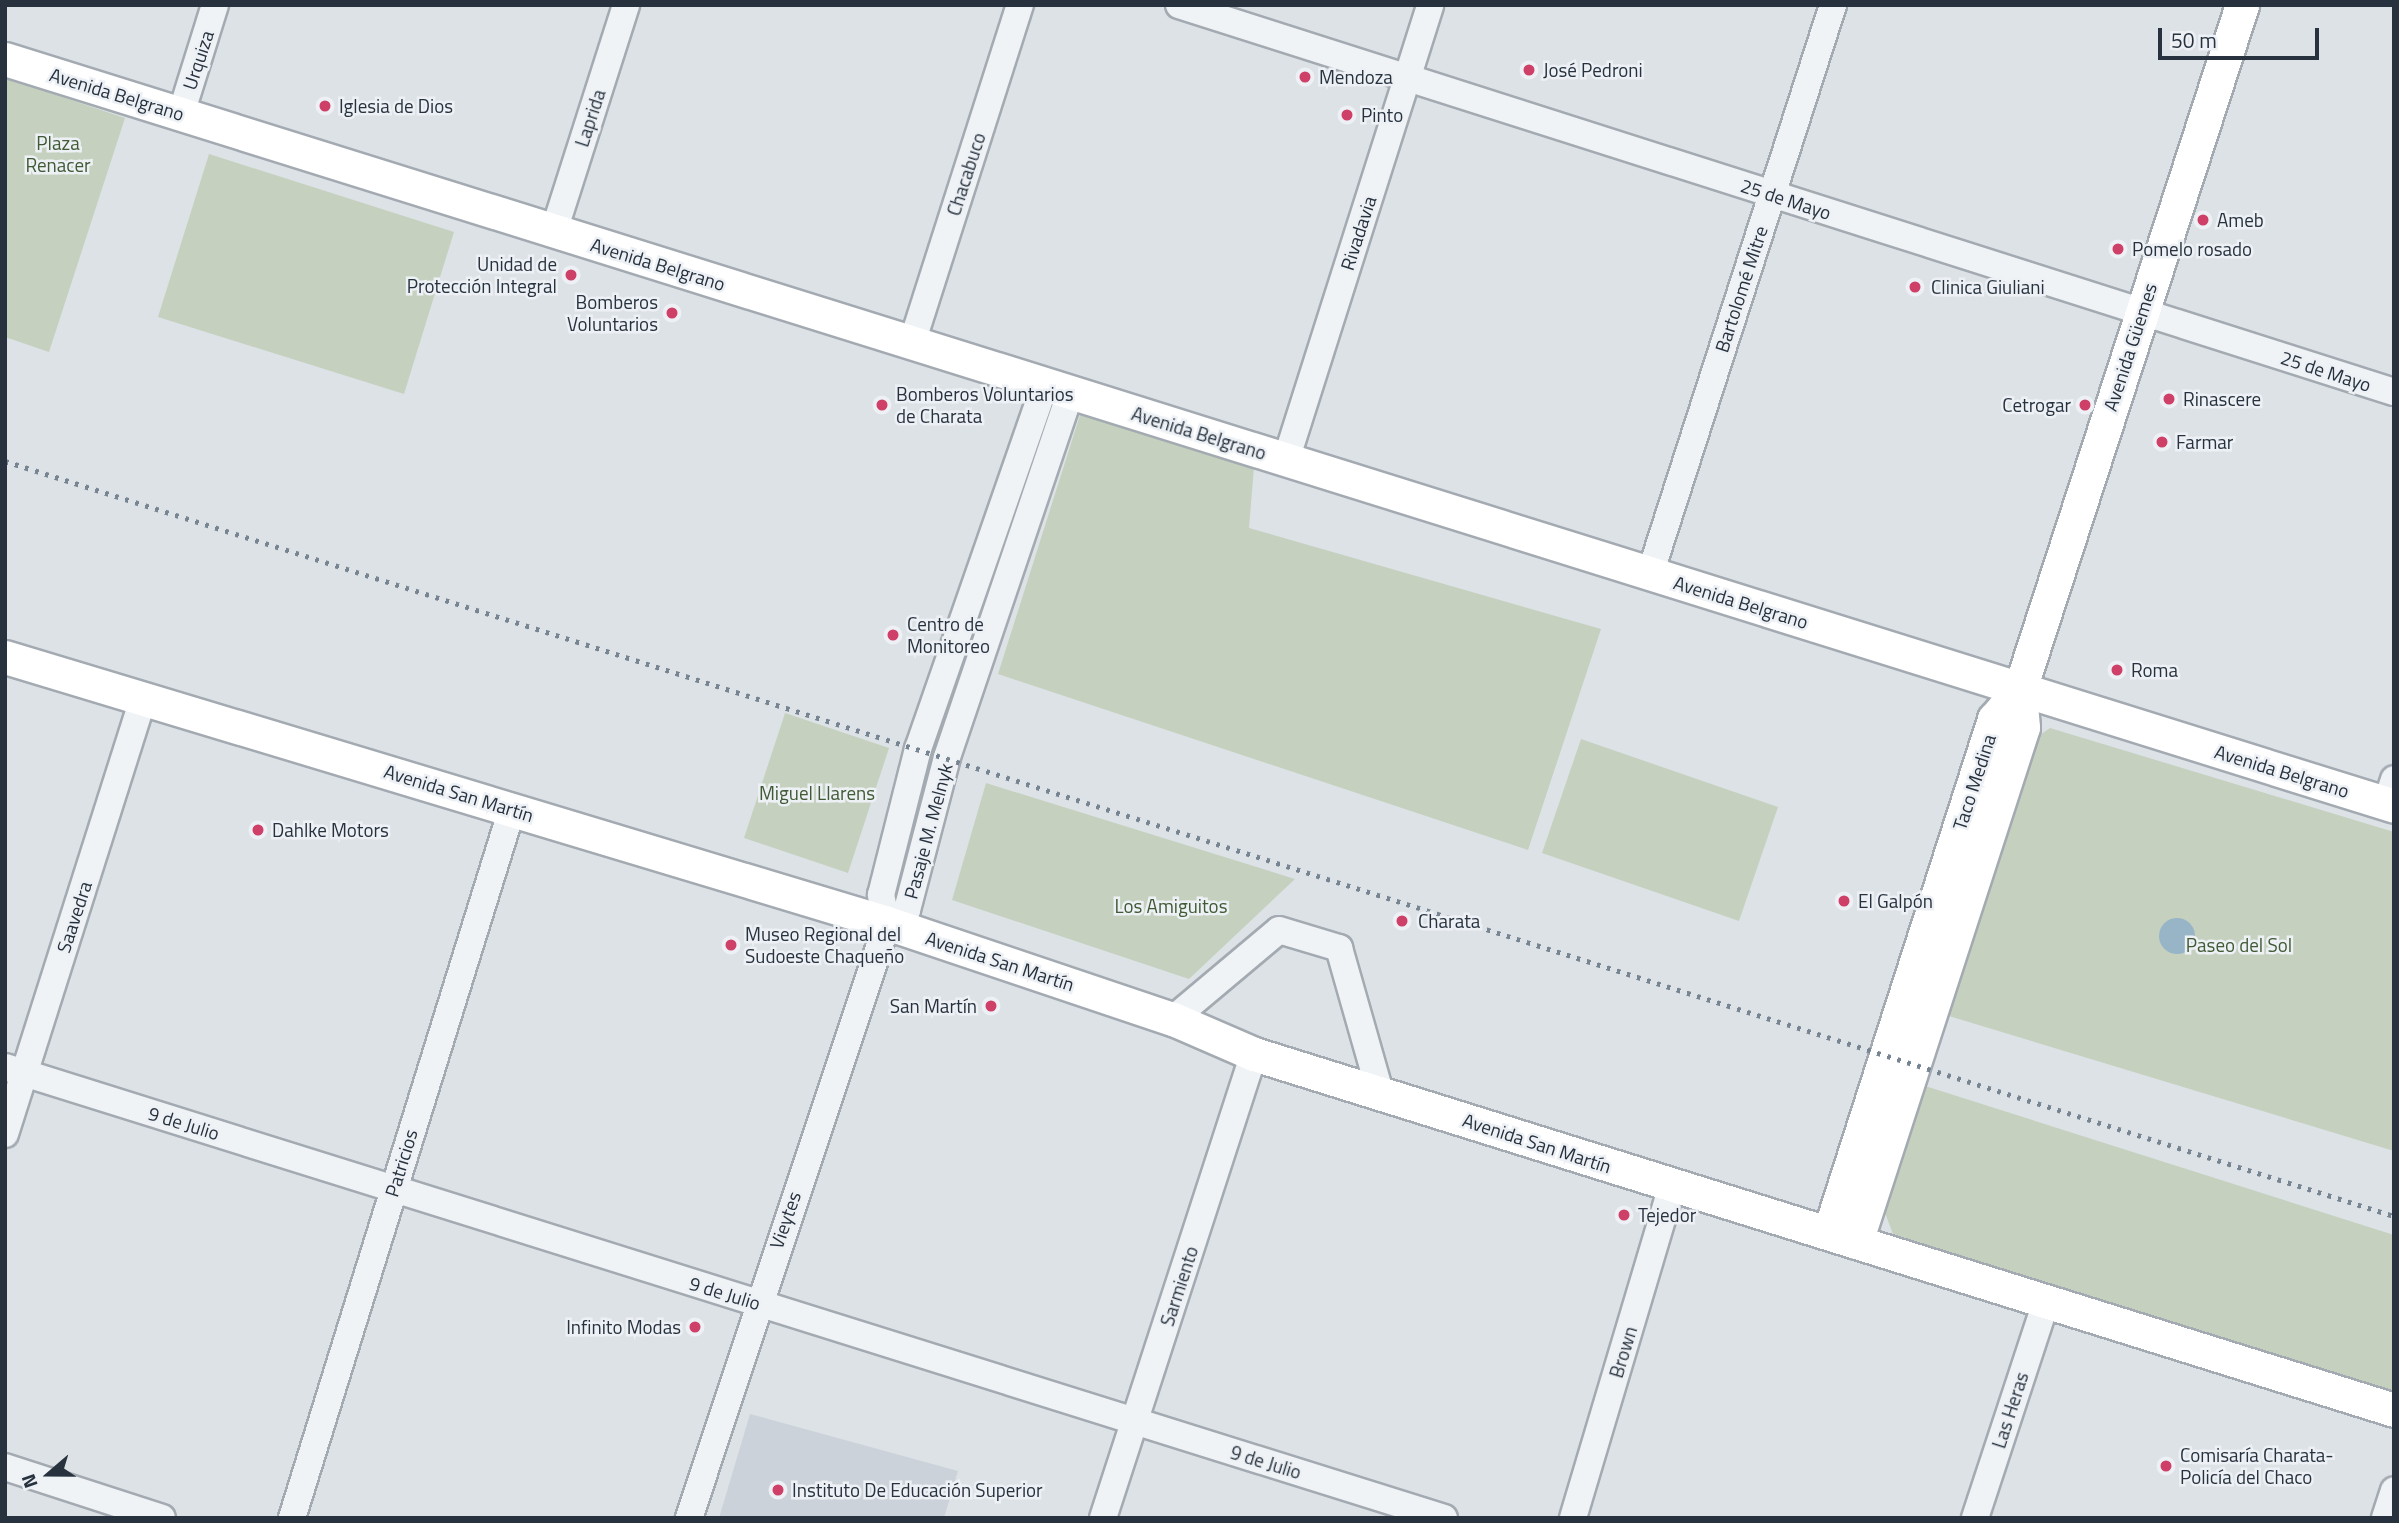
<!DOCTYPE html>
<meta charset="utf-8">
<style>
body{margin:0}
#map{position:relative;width:2399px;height:1523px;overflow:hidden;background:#dde2e7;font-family:"Titillium Web",sans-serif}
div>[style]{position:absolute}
.built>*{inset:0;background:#cbd2d9}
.green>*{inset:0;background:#c5d1be}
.water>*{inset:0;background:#98b5c8}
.round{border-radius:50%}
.roads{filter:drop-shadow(2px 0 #a3aab1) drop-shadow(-2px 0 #a3aab1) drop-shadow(0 2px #a3aab1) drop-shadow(0 -2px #a3aab1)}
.minor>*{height:26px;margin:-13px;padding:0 13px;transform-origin:13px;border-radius:13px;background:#f0f3f6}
.major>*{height:33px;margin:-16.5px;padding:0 16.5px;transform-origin:16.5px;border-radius:16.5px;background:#fff}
.rail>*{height:5px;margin-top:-2.5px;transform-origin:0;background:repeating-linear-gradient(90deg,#778491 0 3.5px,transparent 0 10.5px)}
.dots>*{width:19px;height:19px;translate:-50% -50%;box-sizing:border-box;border:4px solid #edf1f5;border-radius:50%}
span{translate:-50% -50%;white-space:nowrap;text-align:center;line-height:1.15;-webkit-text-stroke:5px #edf1f5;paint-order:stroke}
.street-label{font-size:19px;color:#27323e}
.poi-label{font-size:19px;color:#27323e}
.left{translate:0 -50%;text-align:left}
.right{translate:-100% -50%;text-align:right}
.park-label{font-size:19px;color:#405a34}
.frame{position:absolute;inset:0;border:7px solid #27323e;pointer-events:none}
.north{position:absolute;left:14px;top:1439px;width:70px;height:70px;-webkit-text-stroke:5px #edf1f5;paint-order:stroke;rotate:250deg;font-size:19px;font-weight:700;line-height:28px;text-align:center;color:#27323e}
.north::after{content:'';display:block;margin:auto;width:24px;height:32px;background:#27323e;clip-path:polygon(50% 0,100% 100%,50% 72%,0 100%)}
.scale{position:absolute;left:2158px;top:28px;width:161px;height:32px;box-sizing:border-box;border:4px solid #27323e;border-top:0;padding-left:9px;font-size:21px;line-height:24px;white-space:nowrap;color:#27323e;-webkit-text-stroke:5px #edf1f5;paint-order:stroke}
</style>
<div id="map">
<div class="built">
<div style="clip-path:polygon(750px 1414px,958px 1471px,944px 1518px,719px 1518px)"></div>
</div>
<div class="green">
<div style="clip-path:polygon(5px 78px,125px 118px,49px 352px,5px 337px)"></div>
<div style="clip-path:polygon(209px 154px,454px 232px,404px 394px,158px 317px)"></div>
<div style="clip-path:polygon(1080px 415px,1254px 467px,1249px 528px,1601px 629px,1528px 850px,998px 674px)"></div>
<div style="clip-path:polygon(785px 713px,889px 748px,848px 873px,744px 838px)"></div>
<div style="clip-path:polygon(2050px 728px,2394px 832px,2394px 1151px,1939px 1013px,2027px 744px)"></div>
<div style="clip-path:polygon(1581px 739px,1778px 807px,1739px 921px,1542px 853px)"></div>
<div style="clip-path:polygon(986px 783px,1295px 879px,1189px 979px,952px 900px)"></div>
<div style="clip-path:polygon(1919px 1084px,2394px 1235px,2394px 1395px,1893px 1234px,1882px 1205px)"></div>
</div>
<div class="water">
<div class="round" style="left:2159px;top:918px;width:36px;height:36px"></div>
</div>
<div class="roads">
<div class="minor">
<div style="left:1179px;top:5px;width:1275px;rotate:17.67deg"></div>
<div style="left:181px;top:114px;width:114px;rotate:-72.7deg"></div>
<div style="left:554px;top:231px;width:237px;rotate:-72.3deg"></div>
<div style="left:912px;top:343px;width:355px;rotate:-72.3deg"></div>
<div style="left:1286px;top:460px;width:477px;rotate:-72.4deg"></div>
<div style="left:1650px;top:574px;width:598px;rotate:-72.17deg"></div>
<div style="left:2386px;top:804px;width:26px;rotate:-72deg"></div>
<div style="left:887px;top:923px;width:24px;rotate:-33deg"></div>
<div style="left:907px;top:910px;width:158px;rotate:-75.3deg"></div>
<div style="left:947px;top:757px;width:384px;rotate:-71.3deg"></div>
<div style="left:887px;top:923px;width:29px;rotate:-102deg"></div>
<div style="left:881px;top:895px;width:151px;rotate:-75.8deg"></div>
<div style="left:918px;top:749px;width:386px;rotate:-70.8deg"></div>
<div style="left:1173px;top:1019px;width:138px;rotate:-40deg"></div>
<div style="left:1279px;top:930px;width:63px;rotate:16.7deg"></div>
<div style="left:1339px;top:948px;width:150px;rotate:74.1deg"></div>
<div style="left:5px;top:1067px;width:1508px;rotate:17.4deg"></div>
<div style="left:5px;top:1134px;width:455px;rotate:-72.4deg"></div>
<div style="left:5px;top:1467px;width:165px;rotate:18deg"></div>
<div style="left:292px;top:1518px;width:742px;rotate:-72.76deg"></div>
<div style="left:689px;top:1518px;width:627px;rotate:-71.59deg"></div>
<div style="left:1103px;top:1518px;width:488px;rotate:-72deg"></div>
<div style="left:1573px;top:1518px;width:346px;rotate:-73.4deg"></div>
<div style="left:1975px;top:1518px;width:227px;rotate:-71.8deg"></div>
<div style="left:2385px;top:1518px;width:29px;rotate:-72deg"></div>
</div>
<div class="major">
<div style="left:5px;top:59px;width:2503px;rotate:17.36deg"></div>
<div style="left:5px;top:657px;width:921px;rotate:16.78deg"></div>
<div style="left:887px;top:923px;width:302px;rotate:18.6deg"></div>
<div style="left:1173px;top:1019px;width:88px;rotate:23.4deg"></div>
<div style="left:1254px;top:1054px;width:1194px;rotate:17.34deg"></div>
<div style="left:1829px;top:1233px;width:540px;rotate:-72.2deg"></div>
<div style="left:1994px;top:719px;width:40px;rotate:-49deg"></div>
<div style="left:1856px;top:1242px;width:541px;rotate:-72.03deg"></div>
<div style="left:2023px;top:727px;width:38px;rotate:-95deg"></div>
<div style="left:2020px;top:689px;width:719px;rotate:-72.02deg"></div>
</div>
</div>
<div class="rail">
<div style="left:5px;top:461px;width:2505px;rotate:17.54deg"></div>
</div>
<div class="dots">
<div style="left:1529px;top:70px;background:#ce4067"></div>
<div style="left:1305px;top:77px;background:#ce4067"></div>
<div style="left:325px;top:106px;background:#ce4067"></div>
<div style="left:1347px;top:115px;background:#ce4067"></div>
<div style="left:2203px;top:220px;background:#ce4067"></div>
<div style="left:2118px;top:249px;background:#ce4067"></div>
<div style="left:571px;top:275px;background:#ce4067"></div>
<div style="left:1915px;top:287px;background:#ce4067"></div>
<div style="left:672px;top:313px;background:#ce4067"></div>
<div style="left:2169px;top:399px;background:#ce4067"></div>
<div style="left:882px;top:405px;background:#ce4067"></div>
<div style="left:2085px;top:405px;background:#ce4067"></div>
<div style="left:2162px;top:442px;background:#ce4067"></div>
<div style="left:893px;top:635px;background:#ce4067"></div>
<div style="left:2117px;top:670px;background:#ce4067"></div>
<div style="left:258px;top:830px;background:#ce4067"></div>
<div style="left:1844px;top:901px;background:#ce4067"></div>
<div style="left:1402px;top:921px;background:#ce4067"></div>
<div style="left:731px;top:945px;background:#ce4067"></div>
<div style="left:991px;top:1006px;background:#ce4067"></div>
<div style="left:1624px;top:1215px;background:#ce4067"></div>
<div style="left:695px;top:1327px;background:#ce4067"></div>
<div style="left:2166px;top:1466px;background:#ce4067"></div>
<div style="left:778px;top:1490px;background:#ce4067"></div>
</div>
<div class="street-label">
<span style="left:198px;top:60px;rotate:-72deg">Urquiza</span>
<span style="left:117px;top:94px;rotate:17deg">Avenida Belgrano</span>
<span style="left:590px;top:118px;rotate:-72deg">Laprida</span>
<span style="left:966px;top:174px;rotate:-72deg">Chacabuco</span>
<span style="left:1786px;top:199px;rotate:18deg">25 de Mayo</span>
<span style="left:1358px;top:233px;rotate:-72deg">Rivadavia</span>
<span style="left:658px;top:264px;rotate:17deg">Avenida Belgrano</span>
<span style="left:1741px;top:289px;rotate:-72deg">Bartolomé Mitre</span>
<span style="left:2130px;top:347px;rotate:-72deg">Avenida Güemes</span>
<span style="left:2326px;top:371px;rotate:18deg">25 de Mayo</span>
<span style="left:1199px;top:433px;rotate:17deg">Avenida Belgrano</span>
<span style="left:1741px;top:602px;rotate:17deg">Avenida Belgrano</span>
<span style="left:2282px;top:771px;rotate:17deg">Avenida Belgrano</span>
<span style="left:1974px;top:782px;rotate:-72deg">Taco Medina</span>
<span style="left:459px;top:793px;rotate:17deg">Avenida San Martín</span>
<span style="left:928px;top:831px;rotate:-75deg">Pasaje M. Melnyk</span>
<span style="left:74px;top:917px;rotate:-72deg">Saavedra</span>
<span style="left:1000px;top:961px;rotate:18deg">Avenida San Martín</span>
<span style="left:184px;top:1123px;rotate:17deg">9 de Julio</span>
<span style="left:1537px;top:1143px;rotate:18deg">Avenida San Martín</span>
<span style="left:401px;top:1163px;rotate:-73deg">Patricios</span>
<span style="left:785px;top:1220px;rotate:-71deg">Vieytes</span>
<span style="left:1179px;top:1286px;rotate:-72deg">Sarmiento</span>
<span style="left:725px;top:1293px;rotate:17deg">9 de Julio</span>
<span style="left:1623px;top:1352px;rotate:-73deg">Brown</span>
<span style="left:2010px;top:1410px;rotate:-72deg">Las Heras</span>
<span style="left:1266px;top:1462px;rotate:17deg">9 de Julio</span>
</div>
<div class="poi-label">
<span class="left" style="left:1543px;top:70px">José Pedroni</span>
<span class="left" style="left:1319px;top:77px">Mendoza</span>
<span class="left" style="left:339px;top:106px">Iglesia de Dios</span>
<span class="left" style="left:1361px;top:115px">Pinto</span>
<span class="left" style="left:2217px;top:220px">Ameb</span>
<span class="left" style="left:2132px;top:249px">Pomelo rosado</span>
<span class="right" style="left:557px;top:275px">Unidad de<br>Protección Integral</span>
<span class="left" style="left:1931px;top:287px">Clinica Giuliani</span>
<span class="right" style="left:658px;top:313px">Bomberos<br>Voluntarios</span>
<span class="left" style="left:896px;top:405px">Bomberos Voluntarios<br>de Charata</span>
<span class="left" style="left:2183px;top:399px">Rinascere</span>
<span class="right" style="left:2071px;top:405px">Cetrogar</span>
<span class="left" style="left:2176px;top:442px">Farmar</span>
<span class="left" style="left:907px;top:635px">Centro de<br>Monitoreo</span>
<span class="left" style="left:2131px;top:670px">Roma</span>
<span class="left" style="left:272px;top:830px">Dahlke Motors</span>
<span class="left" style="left:1858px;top:901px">El Galpón</span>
<span class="left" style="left:1418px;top:921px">Charata</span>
<span class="left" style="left:745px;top:945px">Museo Regional del<br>Sudoeste Chaqueño</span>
<span class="right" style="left:977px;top:1006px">San Martín</span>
<span class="left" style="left:1638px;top:1215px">Tejedor</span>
<span class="right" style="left:681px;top:1327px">Infinito Modas</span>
<span class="left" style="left:2180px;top:1466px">Comisaría Charata-<br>Policía del Chaco</span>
<span class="left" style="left:792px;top:1490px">Instituto De Educación Superior</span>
</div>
<div class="park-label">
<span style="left:58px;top:154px">Plaza<br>Renacer</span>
<span style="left:817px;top:793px">Miguel Llarens</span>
<span style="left:1171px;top:906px">Los Amiguitos</span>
<span style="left:2239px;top:945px">Paseo del Sol</span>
</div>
<div class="frame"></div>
<div class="north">N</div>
<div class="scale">50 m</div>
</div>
